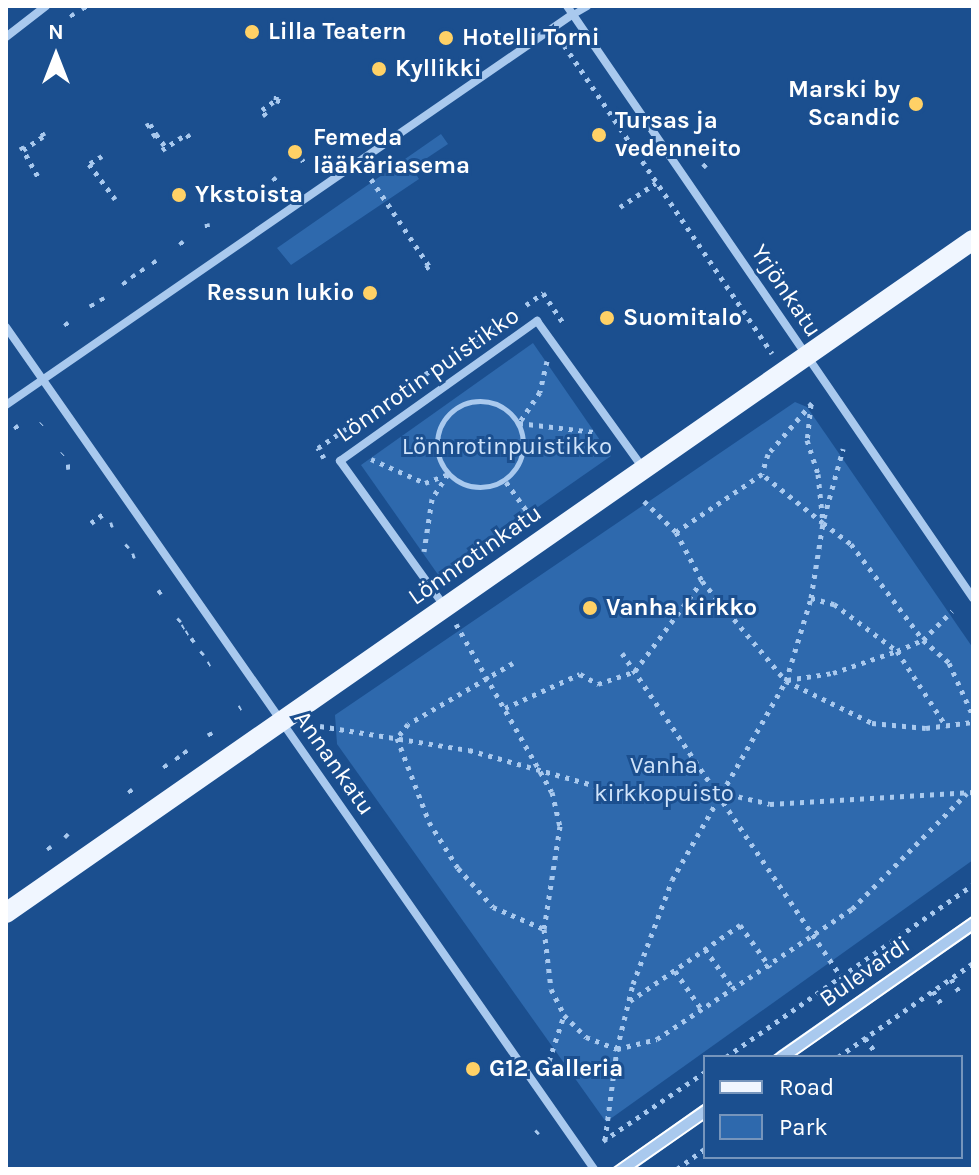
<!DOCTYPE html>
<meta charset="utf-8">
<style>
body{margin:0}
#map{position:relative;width:979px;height:1175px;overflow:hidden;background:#1b4f8f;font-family:Karla,sans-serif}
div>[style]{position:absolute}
.green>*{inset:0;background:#2e69ad}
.path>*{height:5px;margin-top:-2.5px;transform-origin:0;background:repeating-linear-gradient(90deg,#a9c9ee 0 4px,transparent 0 10px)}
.path>.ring{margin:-2.5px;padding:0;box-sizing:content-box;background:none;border:5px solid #a9c9ee;border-radius:50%}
.pedestrian>*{height:7px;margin:-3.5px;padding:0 3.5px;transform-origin:3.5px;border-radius:3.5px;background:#a9c9ee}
.minor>*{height:8px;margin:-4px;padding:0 4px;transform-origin:4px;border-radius:4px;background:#a9c9ee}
.tertiary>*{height:14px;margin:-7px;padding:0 7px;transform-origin:7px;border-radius:7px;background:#a9c9ee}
.primary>*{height:20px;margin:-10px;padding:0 10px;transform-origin:10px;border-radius:10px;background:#f0f6ff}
.tram>*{height:2px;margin:-1px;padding:0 1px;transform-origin:1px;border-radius:1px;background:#fff}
.dots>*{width:22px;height:22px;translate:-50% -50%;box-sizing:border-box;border:4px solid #1b4f8f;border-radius:50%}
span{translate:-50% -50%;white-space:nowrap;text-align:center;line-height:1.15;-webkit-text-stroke:6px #1b4f8f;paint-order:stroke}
.poi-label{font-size:24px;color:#fff;font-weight:700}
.left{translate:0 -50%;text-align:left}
.right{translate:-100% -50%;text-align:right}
.street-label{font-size:24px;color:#fff}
.park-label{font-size:24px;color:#cfe3fa}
.frame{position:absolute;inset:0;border:8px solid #fff;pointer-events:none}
.legend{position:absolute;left:703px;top:1055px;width:260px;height:104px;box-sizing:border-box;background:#1b4f8f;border:2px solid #7695bc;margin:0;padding:10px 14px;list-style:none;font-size:24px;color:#fff}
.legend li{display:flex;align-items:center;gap:16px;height:40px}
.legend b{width:40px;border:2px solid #7695bc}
.north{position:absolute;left:16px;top:16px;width:80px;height:80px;-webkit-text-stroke:6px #1b4f8f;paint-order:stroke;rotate:0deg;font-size:22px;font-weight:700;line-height:32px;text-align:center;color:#fff}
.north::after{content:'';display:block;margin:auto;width:28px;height:36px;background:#fff;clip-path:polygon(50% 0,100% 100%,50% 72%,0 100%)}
</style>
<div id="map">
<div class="green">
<div style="clip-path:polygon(441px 134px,448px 144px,412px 168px,419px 179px,291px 265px,277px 248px)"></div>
<div style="clip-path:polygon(533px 343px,611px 456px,439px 576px,361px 465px)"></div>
<div style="clip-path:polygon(795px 402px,807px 407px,973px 648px,973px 860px,606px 1122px,337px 744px,335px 715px)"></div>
</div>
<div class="path">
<div style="left:83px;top:6px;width:7px;rotate:56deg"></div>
<div style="left:71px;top:13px;width:7px;rotate:56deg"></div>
<div style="left:564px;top:45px;width:372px;rotate:56deg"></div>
<div style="left:276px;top:100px;width:9px;rotate:18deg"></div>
<div style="left:266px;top:116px;width:7px;rotate:-124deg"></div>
<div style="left:262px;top:110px;width:17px;rotate:-36deg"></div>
<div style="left:276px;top:100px;width:9px;rotate:-84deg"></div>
<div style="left:146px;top:126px;width:4px;rotate:-27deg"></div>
<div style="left:150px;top:124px;width:12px;rotate:59deg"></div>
<div style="left:152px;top:136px;width:4px;rotate:-27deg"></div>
<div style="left:156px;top:134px;width:17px;rotate:54deg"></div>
<div style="left:21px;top:146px;width:38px;rotate:61deg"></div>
<div style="left:23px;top:150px;width:25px;rotate:-34deg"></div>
<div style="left:44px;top:136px;width:6px;rotate:-121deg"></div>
<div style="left:162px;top:150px;width:30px;rotate:-33deg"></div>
<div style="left:187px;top:134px;width:7px;rotate:56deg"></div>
<div style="left:102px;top:156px;width:15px;rotate:148deg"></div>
<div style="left:89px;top:164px;width:44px;rotate:53.4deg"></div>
<div style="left:301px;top:158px;width:7px;rotate:56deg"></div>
<div style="left:703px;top:167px;width:7px;rotate:-45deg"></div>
<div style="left:273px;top:177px;width:8px;rotate:50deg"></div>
<div style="left:371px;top:179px;width:105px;rotate:56.3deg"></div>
<div style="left:429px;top:266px;width:9px;rotate:144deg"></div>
<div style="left:250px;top:194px;width:6px;rotate:51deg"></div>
<div style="left:620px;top:207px;width:43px;rotate:-33.7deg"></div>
<div style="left:207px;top:223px;width:8px;rotate:83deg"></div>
<div style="left:180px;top:241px;width:8px;rotate:50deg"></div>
<div style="left:153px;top:260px;width:7px;rotate:56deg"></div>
<div style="left:141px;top:268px;width:7px;rotate:56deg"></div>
<div style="left:132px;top:274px;width:7px;rotate:56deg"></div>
<div style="left:123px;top:281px;width:6px;rotate:51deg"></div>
<div style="left:101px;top:297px;width:6px;rotate:59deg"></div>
<div style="left:91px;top:303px;width:7px;rotate:63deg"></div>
<div style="left:526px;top:305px;width:21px;rotate:-35deg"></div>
<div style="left:543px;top:293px;width:37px;rotate:56deg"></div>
<div style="left:65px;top:322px;width:5px;rotate:53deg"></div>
<div style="left:547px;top:361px;width:32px;rotate:103deg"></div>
<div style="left:540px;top:392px;width:37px;rotate:124deg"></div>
<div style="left:519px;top:423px;width:77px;rotate:6.8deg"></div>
<div class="ring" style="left:437px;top:401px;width:81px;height:81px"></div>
<div style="left:812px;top:403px;width:67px;rotate:130.8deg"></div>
<div style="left:768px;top:454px;width:21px;rotate:107deg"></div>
<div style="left:762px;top:474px;width:104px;rotate:146deg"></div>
<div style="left:676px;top:532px;width:55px;rotate:62deg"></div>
<div style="left:702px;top:581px;width:131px;rotate:50deg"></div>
<div style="left:786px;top:681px;width:96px;rotate:26deg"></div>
<div style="left:872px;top:723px;width:54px;rotate:5.3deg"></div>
<div style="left:926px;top:728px;width:47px;rotate:-7.3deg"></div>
<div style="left:811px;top:404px;width:36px;rotate:96deg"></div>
<div style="left:807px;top:440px;width:36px;rotate:72deg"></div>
<div style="left:818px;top:474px;width:49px;rotate:84.2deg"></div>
<div style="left:823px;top:523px;width:35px;rotate:37deg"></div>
<div style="left:851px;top:544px;width:120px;rotate:53.1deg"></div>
<div style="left:923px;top:640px;width:35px;rotate:41deg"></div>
<div style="left:949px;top:663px;width:58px;rotate:65.6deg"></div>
<div style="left:41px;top:424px;width:1px;rotate:-45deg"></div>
<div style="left:15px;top:425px;width:7px;rotate:56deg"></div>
<div style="left:62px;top:454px;width:1px;rotate:-45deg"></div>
<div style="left:324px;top:458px;width:12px;rotate:-121deg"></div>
<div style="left:318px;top:448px;width:214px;rotate:-34.5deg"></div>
<div style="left:371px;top:459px;width:59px;rotate:24deg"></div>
<div style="left:425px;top:483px;width:25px;rotate:-21deg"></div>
<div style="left:448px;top:474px;width:30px;rotate:123deg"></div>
<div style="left:432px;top:499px;width:53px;rotate:98.7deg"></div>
<div style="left:66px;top:467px;width:6px;rotate:-9deg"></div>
<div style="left:506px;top:482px;width:44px;rotate:54.2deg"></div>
<div style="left:644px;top:501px;width:45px;rotate:44.1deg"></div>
<div style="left:824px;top:518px;width:72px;rotate:-74.6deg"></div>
<div style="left:91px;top:523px;width:17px;rotate:-36deg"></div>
<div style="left:110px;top:525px;width:3px;rotate:-18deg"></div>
<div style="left:126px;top:547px;width:3px;rotate:-45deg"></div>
<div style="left:132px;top:556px;width:3px;rotate:-18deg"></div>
<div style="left:158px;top:593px;width:4px;rotate:-34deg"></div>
<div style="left:811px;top:598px;width:24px;rotate:15deg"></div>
<div style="left:834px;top:604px;width:79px;rotate:36.7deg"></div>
<div style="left:897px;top:651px;width:28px;rotate:-23deg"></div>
<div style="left:923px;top:640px;width:41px;rotate:-45deg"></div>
<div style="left:178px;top:621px;width:3px;rotate:-45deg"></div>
<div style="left:456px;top:624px;width:193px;rotate:60.3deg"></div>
<div style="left:552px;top:792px;width:35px;rotate:77deg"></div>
<div style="left:560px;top:826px;width:104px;rotate:98.8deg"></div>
<div style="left:544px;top:929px;width:60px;rotate:83.3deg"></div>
<div style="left:551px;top:989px;width:29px;rotate:63deg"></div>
<div style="left:564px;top:1015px;width:31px;rotate:45deg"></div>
<div style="left:586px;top:1037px;width:33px;rotate:21deg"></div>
<div style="left:617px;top:1049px;width:67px;rotate:-76.2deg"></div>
<div style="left:633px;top:984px;width:111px;rotate:-69.4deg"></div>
<div style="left:672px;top:880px;width:229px;rotate:-60.2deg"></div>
<div style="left:786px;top:681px;width:87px;rotate:-73.2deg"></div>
<div style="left:811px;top:598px;width:76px;rotate:-80.9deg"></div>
<div style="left:823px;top:523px;width:78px;rotate:-141.2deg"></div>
<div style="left:182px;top:627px;width:2px;rotate:-27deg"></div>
<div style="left:186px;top:633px;width:2px;rotate:-27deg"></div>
<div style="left:191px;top:641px;width:4px;rotate:-34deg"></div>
<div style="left:622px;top:653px;width:392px;rotate:55.9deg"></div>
<div style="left:201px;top:654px;width:3px;rotate:-45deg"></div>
<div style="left:513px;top:663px;width:121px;rotate:149.8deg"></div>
<div style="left:408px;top:724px;width:18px;rotate:128deg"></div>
<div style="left:397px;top:738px;width:90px;rotate:69.1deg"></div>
<div style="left:429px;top:822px;width:54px;rotate:57.8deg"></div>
<div style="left:458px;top:868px;width:52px;rotate:48.1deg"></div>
<div style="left:493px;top:907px;width:56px;rotate:23.3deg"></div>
<div style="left:208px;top:664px;width:2px;rotate:-27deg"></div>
<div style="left:787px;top:680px;width:47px;rotate:-8.7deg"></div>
<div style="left:833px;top:673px;width:68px;rotate:-19deg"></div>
<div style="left:897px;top:651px;width:90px;rotate:56.8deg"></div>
<div style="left:239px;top:708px;width:2px;rotate:-27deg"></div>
<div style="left:505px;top:708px;width:82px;rotate:-24.4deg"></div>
<div style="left:580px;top:674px;width:21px;rotate:29deg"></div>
<div style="left:598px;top:684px;width:39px;rotate:-19deg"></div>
<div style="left:635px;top:671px;width:112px;rotate:-53.3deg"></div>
<div style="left:320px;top:726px;width:151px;rotate:9.2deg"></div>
<div style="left:469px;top:750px;width:147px;rotate:15.8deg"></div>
<div style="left:610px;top:790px;width:53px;rotate:5.4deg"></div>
<div style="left:663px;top:795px;width:56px;rotate:-3.1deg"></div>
<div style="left:719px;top:792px;width:52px;rotate:13.2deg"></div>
<div style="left:770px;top:804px;width:203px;rotate:-3.4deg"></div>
<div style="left:209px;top:732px;width:6px;rotate:59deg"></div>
<div style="left:184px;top:750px;width:5px;rotate:53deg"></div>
<div style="left:176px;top:756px;width:5px;rotate:53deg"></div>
<div style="left:164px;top:764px;width:5px;rotate:53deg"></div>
<div style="left:129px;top:789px;width:5px;rotate:53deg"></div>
<div style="left:65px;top:834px;width:4px;rotate:45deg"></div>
<div style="left:48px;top:846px;width:4px;rotate:56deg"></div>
<div style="left:705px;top:949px;width:50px;rotate:54.7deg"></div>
<div style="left:675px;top:971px;width:47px;rotate:55.3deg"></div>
<div style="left:951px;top:979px;width:17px;rotate:57deg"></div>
<div style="left:933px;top:991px;width:17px;rotate:57deg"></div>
<div style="left:630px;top:1001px;width:134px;rotate:-34.6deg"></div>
<div style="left:740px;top:925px;width:52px;rotate:54.5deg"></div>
<div style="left:865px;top:1038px;width:17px;rotate:54deg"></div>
<div style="left:726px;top:1057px;width:301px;rotate:-34.9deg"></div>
<div style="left:838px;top:1057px;width:165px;rotate:-34.8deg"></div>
<div style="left:549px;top:1061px;width:48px;rotate:-71.9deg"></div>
<div style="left:536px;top:1133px;width:3px;rotate:-45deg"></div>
<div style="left:605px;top:1140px;width:92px;rotate:-82.5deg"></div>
<div style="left:617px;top:1049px;width:41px;rotate:-14deg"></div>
<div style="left:657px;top:1039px;width:234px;rotate:-33.7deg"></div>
<div style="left:852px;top:909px;width:163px;rotate:-45.2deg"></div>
<div style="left:603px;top:1141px;width:123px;rotate:-34.1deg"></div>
<div style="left:677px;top:1169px;width:34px;rotate:-36deg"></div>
</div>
<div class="pedestrian">
<div style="left:573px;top:14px;width:16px;rotate:-30deg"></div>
</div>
<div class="minor">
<div style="left:567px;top:6px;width:718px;rotate:55.56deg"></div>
<div style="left:6px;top:37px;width:51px;rotate:-37.8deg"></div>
<div style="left:6px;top:327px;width:1027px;rotate:55.07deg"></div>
<div style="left:6px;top:405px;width:689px;rotate:-34.59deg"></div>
<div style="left:445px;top:607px;width:180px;rotate:-125.7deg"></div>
<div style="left:340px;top:461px;width:242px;rotate:-35.4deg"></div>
<div style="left:537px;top:321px;width:181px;rotate:54.2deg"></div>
</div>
<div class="tertiary">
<div style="left:782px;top:1057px;width:233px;rotate:-34.9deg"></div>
<div style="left:623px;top:1169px;width:100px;rotate:-35.3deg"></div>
</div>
<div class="primary">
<div style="left:6px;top:913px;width:1178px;rotate:-34.84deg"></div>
</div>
<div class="tram">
<div style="left:772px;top:1057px;width:246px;rotate:-35deg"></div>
<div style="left:793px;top:1057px;width:220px;rotate:-35deg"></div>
<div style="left:612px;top:1169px;width:113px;rotate:-35deg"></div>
<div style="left:633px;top:1169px;width:88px;rotate:-34.8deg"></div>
</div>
<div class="dots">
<div style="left:252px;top:32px;background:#ffd166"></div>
<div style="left:446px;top:38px;background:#ffd166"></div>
<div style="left:379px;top:69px;background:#ffd166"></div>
<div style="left:916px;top:104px;background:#ffd166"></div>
<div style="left:599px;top:135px;background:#ffd166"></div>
<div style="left:295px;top:152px;background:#ffd166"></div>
<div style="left:179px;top:195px;background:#ffd166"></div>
<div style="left:370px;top:293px;background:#ffd166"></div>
<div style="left:607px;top:318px;background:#ffd166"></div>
<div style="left:590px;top:608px;background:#ffd166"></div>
<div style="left:473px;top:1069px;background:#ffd166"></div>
</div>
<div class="poi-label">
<span class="left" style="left:268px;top:32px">Lilla Teatern</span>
<span class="left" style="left:462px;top:38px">Hotelli Torni</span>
<span class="left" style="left:395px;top:69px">Kyllikki</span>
<span class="right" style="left:900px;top:104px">Marski by<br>Scandic</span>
<span class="left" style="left:615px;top:135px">Tursas ja<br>vedenneito</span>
<span class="left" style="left:313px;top:152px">Femeda<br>lääkäriasema</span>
<span class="left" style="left:195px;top:195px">Ykstoista</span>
<span class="right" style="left:354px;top:293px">Ressun lukio</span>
<span class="left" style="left:623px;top:318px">Suomitalo</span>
<span class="left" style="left:606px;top:608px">Vanha kirkko</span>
<span class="left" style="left:489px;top:1069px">G12 Galleria</span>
</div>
<div class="street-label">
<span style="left:786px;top:291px;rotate:56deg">Yrjönkatu</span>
<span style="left:428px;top:375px;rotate:-35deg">Lönnrotin puistikko</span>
<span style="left:475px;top:555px;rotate:-35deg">Lönnrotinkatu</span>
<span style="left:334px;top:763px;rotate:55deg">Annankatu</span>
<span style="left:865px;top:972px;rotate:-35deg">Bulevardi</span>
</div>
<div class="park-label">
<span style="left:507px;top:447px">Lönnrotinpuistikko</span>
<span style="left:664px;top:780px">Vanha<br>kirkkopuisto</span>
</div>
<div class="frame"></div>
<ul class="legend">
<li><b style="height:10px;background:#f0f6ff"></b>Road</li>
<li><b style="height:22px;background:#2e69ad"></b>Park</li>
</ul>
<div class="north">N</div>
</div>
